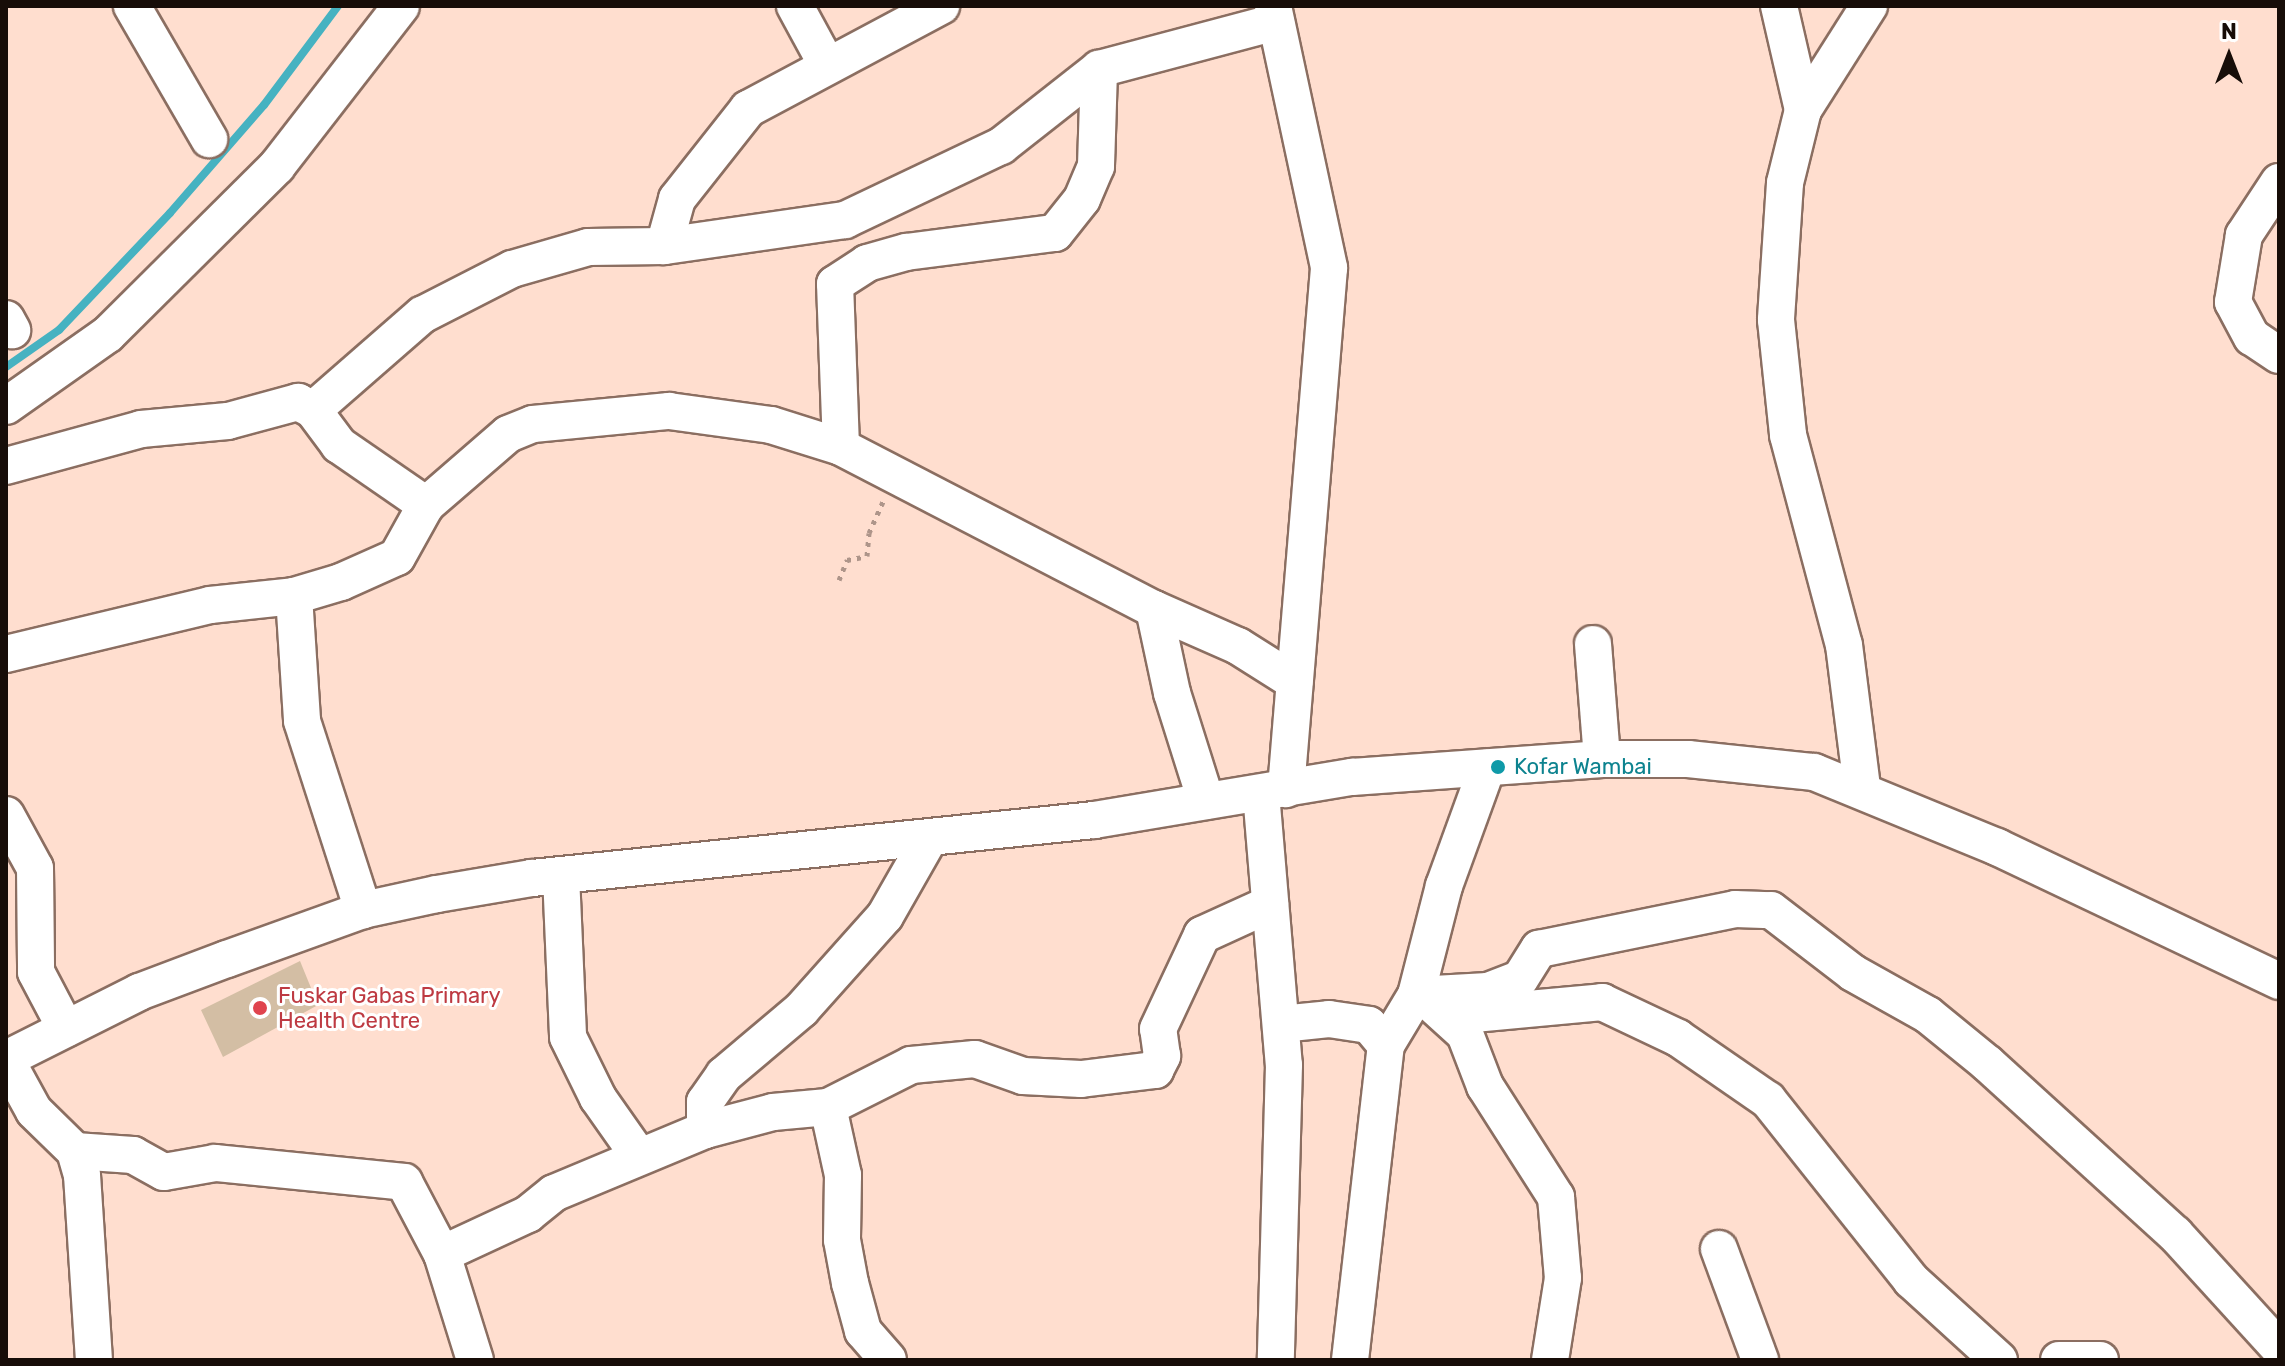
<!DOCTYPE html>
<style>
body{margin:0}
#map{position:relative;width:2285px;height:1366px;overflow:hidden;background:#ffdecf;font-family:Rubik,sans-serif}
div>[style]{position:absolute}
.stream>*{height:8px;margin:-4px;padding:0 4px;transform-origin:4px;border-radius:4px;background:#46b2c1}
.building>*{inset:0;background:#d3bea4}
.path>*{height:5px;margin-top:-2.5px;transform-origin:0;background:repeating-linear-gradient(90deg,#ae958a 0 4px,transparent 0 10px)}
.roads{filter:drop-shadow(2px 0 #8b6e61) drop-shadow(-2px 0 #8b6e61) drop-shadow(0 2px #8b6e61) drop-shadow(0 -2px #8b6e61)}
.minor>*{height:36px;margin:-18px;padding:0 18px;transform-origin:18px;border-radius:18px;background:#fff}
.dots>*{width:22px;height:22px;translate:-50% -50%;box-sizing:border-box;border:4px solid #fff;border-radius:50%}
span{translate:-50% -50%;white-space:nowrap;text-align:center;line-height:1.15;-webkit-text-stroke:6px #fff;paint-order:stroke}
.culture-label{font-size:22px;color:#0d838f}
.left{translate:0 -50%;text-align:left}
.health-label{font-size:22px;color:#be3a42}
.frame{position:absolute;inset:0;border:8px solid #170d08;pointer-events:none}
.north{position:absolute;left:2189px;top:16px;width:80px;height:80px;-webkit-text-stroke:6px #fff;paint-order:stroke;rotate:0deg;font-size:22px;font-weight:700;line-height:32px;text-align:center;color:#170d08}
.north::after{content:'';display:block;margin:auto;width:28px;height:36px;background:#170d08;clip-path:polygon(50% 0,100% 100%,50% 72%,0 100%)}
</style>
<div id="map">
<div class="stream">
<div style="left:6px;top:367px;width:65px;rotate:-34.9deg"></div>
<div style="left:59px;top:330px;width:161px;rotate:-46.5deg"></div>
<div style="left:170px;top:213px;width:143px;rotate:-49deg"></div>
<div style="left:264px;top:105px;width:124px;rotate:-53.2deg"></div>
</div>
<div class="building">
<div style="clip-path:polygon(300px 961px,318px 1005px,223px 1057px,201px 1010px)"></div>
</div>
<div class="path">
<div style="left:839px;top:580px;width:22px;rotate:-68deg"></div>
<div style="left:847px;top:560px;width:20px;rotate:-11deg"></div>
<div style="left:867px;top:556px;width:23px;rotate:-85deg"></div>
<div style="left:869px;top:533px;width:35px;rotate:-66deg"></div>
</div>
<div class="roads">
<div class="minor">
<div style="left:132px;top:6px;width:154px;rotate:59.9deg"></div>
<div style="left:795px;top:6px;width:65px;rotate:61.5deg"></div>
<div style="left:1273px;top:6px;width:268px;rotate:77.9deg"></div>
<div style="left:1329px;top:268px;width:523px;rotate:94.72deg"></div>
<div style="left:1779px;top:6px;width:107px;rotate:77deg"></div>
<div style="left:1803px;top:110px;width:75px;rotate:103.9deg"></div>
<div style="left:1785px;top:183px;width:137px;rotate:93.8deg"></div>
<div style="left:1776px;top:320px;width:116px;rotate:84deg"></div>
<div style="left:1788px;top:435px;width:217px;rotate:75.1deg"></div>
<div style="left:1844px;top:645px;width:144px;rotate:82.8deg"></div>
<div style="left:1803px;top:110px;width:123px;rotate:-57.6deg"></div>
<div style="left:2279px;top:182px;width:64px;rotate:123.4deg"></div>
<div style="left:2244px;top:235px;width:68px;rotate:99.3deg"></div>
<div style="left:2233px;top:302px;width:40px;rotate:62deg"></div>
<div style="left:2252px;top:337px;width:32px;rotate:34deg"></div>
<div style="left:664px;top:246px;width:49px;rotate:-74.5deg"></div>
<div style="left:677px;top:199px;width:115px;rotate:-51.7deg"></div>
<div style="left:748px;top:109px;width:219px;rotate:-28.1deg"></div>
<div style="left:6px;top:319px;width:13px;rotate:61deg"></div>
<div style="left:6px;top:406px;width:125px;rotate:-35.2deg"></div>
<div style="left:108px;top:334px;width:238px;rotate:-44.8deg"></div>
<div style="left:277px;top:166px;width:202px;rotate:-52.2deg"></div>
<div style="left:313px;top:410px;width:145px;rotate:-41.1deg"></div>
<div style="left:422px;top:315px;width:101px;rotate:-27.1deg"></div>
<div style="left:512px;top:269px;width:79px;rotate:-16.1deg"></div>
<div style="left:588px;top:247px;width:76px;rotate:-0.8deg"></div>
<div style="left:664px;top:246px;width:183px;rotate:-8.2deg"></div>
<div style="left:845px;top:220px;width:173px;rotate:-25.4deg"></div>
<div style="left:1001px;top:146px;width:125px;rotate:-38.2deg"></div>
<div style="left:1099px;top:69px;width:183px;rotate:-14.9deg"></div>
<div style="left:841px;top:447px;width:163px;rotate:-92.1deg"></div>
<div style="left:835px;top:284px;width:38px;rotate:-33deg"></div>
<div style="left:867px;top:263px;width:41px;rotate:-15.8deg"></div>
<div style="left:906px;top:252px;width:150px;rotate:-7.3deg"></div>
<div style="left:1055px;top:233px;width:43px;rotate:-51.5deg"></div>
<div style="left:1082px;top:199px;width:36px;rotate:-67deg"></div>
<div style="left:1096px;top:166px;width:97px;rotate:-88.2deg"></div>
<div style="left:6px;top:466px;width:140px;rotate:-15.3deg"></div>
<div style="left:141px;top:429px;width:87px;rotate:-5.3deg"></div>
<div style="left:228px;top:421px;width:73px;rotate:-15.2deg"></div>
<div style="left:298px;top:402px;width:17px;rotate:28deg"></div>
<div style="left:313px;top:410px;width:44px;rotate:53.4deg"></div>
<div style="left:339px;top:445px;width:106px;rotate:34.6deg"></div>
<div style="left:294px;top:596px;width:125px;rotate:86.3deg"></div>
<div style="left:302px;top:721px;width:199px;rotate:72.1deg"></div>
<div style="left:1154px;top:609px;width:86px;rotate:77.9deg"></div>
<div style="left:1172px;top:693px;width:113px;rotate:72.5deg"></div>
<div style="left:1593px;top:644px;width:115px;rotate:85.5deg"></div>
<div style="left:6px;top:654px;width:210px;rotate:-13.5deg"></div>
<div style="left:210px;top:605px;width:84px;rotate:-6.1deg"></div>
<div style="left:294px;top:596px;width:49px;rotate:-16.6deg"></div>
<div style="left:341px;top:582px;width:61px;rotate:-24.1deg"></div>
<div style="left:397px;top:557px;width:60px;rotate:-60.9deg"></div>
<div style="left:426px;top:505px;width:108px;rotate:-40.9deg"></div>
<div style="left:508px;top:434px;width:27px;rotate:-22deg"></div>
<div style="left:533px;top:424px;width:137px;rotate:-5.5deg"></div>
<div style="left:669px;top:411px;width:103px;rotate:7.8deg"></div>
<div style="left:771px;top:425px;width:73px;rotate:17.4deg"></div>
<div style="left:841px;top:447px;width:352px;rotate:27.4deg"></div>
<div style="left:1154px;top:609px;width:92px;rotate:23.8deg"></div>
<div style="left:1238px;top:646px;width:67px;rotate:32.3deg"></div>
<div style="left:1261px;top:793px;width:273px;rotate:85.2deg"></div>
<div style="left:1284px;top:1065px;width:295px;rotate:91.6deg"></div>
<div style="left:6px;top:815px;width:60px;rotate:61.3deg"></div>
<div style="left:35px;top:868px;width:104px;rotate:89.4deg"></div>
<div style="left:36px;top:972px;width:64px;rotate:62.2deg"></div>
<div style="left:561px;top:875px;width:162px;rotate:87.5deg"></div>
<div style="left:568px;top:1037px;width:68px;rotate:63.8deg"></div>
<div style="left:598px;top:1098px;width:70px;rotate:54.9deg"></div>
<div style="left:1416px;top:995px;width:72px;rotate:-3.2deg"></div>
<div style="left:1488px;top:991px;width:34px;rotate:-21deg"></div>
<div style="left:1520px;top:979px;width:36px;rotate:-58deg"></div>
<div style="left:1539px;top:949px;width:200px;rotate:-11.5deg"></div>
<div style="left:1735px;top:909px;width:36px;rotate:2deg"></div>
<div style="left:1771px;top:910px;width:103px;rotate:37.5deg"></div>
<div style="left:1853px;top:973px;width:86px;rotate:29.2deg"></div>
<div style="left:1928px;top:1015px;width:77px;rotate:39.2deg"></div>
<div style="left:1988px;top:1064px;width:253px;rotate:42.3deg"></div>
<div style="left:2175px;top:1234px;width:154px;rotate:47.6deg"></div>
<div style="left:1434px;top:1006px;width:42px;rotate:42.1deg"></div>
<div style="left:1465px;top:1034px;width:56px;rotate:69deg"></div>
<div style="left:1485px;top:1086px;width:132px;rotate:57.4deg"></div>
<div style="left:1556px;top:1197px;width:81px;rotate:85.1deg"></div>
<div style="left:1563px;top:1278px;width:83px;rotate:99deg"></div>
<div style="left:1452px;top:1016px;width:151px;rotate:-5.3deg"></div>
<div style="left:1602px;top:1002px;width:84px;rotate:25.3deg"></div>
<div style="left:1678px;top:1038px;width:109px;rotate:34.6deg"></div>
<div style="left:1768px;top:1100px;width:230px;rotate:51.5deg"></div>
<div style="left:1911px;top:1280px;width:119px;rotate:42.3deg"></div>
<div style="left:1281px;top:1024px;width:48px;rotate:-5.9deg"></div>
<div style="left:1329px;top:1019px;width:40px;rotate:8.5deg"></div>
<div style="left:1369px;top:1025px;width:26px;rotate:50deg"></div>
<div style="left:6px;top:1059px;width:149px;rotate:-26.7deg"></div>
<div style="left:139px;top:992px;width:94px;rotate:-20.6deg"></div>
<div style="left:227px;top:959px;width:145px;rotate:-19.8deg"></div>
<div style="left:363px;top:910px;width:76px;rotate:-12.2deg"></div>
<div style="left:437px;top:894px;width:96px;rotate:-9.6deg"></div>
<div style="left:532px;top:878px;width:565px;rotate:-5.89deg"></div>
<div style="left:1094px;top:820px;width:262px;rotate:-9.5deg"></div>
<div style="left:1352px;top:777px;width:251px;rotate:-4.1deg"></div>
<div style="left:1602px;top:759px;width:86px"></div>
<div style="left:1688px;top:759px;width:127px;rotate:5.9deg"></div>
<div style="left:1814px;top:772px;width:198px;rotate:22.3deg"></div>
<div style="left:1997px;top:847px;width:312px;rotate:25.4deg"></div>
<div style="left:6px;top:1060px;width:58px;rotate:61.2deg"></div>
<div style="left:34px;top:1111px;width:57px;rotate:44.3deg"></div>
<div style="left:75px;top:1151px;width:25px;rotate:74deg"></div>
<div style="left:82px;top:1175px;width:185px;rotate:86.3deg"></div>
<div style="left:828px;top:1107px;width:70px;rotate:77.6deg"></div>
<div style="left:843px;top:1175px;width:65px;rotate:90.9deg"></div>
<div style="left:842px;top:1240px;width:44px;rotate:79.5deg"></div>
<div style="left:850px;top:1283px;width:50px;rotate:74.8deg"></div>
<div style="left:863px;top:1331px;width:38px;rotate:49deg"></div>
<div style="left:705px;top:1130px;width:70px;rotate:-14.8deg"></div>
<div style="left:773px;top:1112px;width:55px;rotate:-5.2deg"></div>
<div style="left:828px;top:1107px;width:93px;rotate:-26.8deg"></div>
<div style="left:911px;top:1065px;width:64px;rotate:-5.4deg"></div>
<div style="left:975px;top:1059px;width:51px;rotate:19.5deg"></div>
<div style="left:1023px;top:1076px;width:58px;rotate:3deg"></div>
<div style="left:1081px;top:1079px;width:75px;rotate:-6.9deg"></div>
<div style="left:1155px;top:1070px;width:16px;rotate:-63deg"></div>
<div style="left:1162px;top:1056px;width:27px;rotate:-98deg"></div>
<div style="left:1158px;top:1029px;width:104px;rotate:-64.9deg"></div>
<div style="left:1202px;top:935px;width:75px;rotate:-24.5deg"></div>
<div style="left:75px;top:1151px;width:58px;rotate:3.9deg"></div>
<div style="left:133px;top:1155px;width:35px;rotate:29deg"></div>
<div style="left:164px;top:1172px;width:52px;rotate:-10deg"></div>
<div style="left:215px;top:1163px;width:190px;rotate:5.7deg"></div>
<div style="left:404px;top:1182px;width:81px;rotate:62.2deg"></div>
<div style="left:442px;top:1254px;width:111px;rotate:72.7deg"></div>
<div style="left:1719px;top:1249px;width:118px;rotate:69.7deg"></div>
<div style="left:442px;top:1254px;width:95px;rotate:-24.9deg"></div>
<div style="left:528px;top:1214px;width:33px;rotate:-39deg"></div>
<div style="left:554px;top:1193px;width:164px;rotate:-22.6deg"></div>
<div style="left:705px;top:1130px;width:28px;rotate:-90deg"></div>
<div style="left:705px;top:1102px;width:33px;rotate:-55deg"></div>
<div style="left:724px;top:1075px;width:101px;rotate:-40.2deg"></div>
<div style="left:801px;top:1010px;width:126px;rotate:-48.2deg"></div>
<div style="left:885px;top:916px;width:91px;rotate:-60.3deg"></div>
<div style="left:1350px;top:1360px;width:317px;rotate:-83.5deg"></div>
<div style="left:1386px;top:1045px;width:58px;rotate:-59deg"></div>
<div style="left:1416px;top:995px;width:113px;rotate:-75.6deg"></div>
<div style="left:1444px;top:886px;width:126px;rotate:-70deg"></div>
<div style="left:2059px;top:1360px;width:41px"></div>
</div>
</div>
<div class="dots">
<div style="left:1498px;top:767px;background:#0f9aa8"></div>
<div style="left:260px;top:1008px;background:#e0444e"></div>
</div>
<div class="culture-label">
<span class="left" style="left:1514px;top:767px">Kofar Wambai</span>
</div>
<div class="health-label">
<span class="left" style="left:278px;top:1008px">Fuskar Gabas Primary<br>Health Centre</span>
</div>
<div class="frame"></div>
<div class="north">N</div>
</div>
